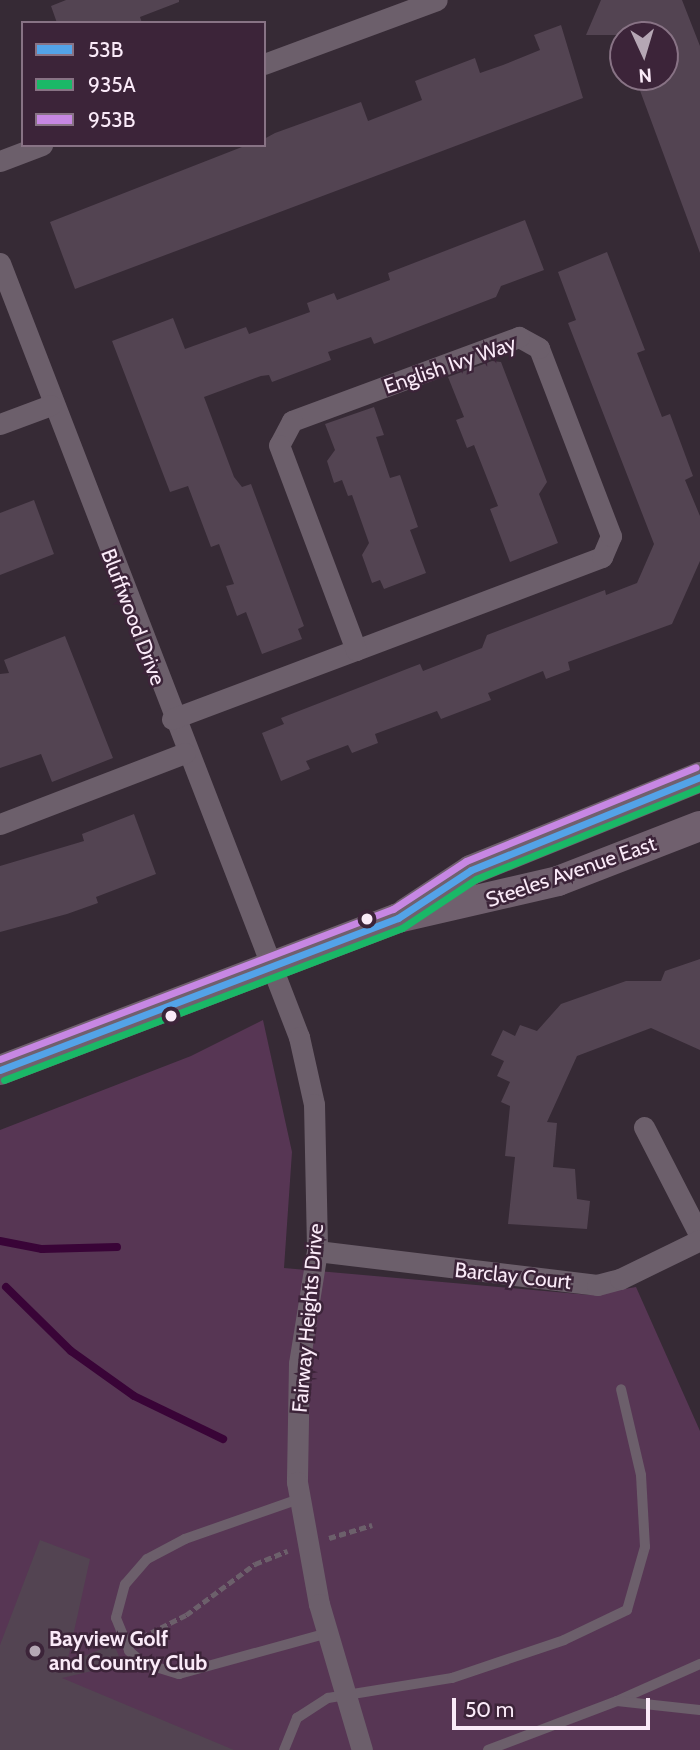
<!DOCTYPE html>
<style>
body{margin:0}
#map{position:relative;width:700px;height:1750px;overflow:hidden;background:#362a35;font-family:Cabin,sans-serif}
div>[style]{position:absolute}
.green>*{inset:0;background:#573654}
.stream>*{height:8px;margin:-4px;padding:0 4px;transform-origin:4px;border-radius:4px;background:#390437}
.building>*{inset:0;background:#534452}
.path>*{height:4.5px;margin-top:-2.25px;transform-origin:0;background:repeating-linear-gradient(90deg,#6c606b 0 7px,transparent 0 10.5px)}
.service>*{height:10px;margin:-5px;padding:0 5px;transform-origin:5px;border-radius:5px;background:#6c5f6b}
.minor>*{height:21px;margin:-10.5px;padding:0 10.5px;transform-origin:10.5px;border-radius:10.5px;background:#6c5f6b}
.secondary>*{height:30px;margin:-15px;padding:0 15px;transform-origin:15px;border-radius:15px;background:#70606e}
.bus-1>*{height:7px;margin:-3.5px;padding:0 3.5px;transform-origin:3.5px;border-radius:3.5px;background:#53a3e8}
.bus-2>*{height:7px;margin:-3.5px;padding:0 3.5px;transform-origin:3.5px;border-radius:3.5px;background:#1ab867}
.bus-3>*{height:7px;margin:-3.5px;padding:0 3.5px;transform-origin:3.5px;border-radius:3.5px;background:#c787e3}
.dots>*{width:19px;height:19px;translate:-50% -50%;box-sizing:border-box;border:4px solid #3c2439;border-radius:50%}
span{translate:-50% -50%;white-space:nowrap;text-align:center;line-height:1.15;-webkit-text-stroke:5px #3c2439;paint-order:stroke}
.street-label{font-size:21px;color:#faeaf8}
.poi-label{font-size:21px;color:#faeaf8;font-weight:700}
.left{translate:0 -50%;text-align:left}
.legend{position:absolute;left:21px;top:21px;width:245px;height:126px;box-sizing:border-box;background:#3c2439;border:2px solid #887385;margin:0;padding:9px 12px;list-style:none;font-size:21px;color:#faeaf8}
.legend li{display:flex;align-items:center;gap:14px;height:35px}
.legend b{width:35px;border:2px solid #887385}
.north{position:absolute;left:609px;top:21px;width:70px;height:70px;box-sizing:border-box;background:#3c2439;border:2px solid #887385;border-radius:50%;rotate:176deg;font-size:19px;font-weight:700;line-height:28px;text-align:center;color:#faeaf8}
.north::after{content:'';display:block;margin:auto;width:24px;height:32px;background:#b5a7b4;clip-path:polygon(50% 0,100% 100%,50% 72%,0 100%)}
.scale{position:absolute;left:452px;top:1698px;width:198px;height:32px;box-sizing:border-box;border:4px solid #faeaf8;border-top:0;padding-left:9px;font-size:21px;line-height:24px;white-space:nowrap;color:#faeaf8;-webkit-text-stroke:5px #3c2439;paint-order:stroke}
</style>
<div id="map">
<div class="green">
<div style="clip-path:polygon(263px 1020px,292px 1152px,284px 1268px,590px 1295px,636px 1287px,700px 1431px,700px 1750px,0 1750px,0 1130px,191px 1056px)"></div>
</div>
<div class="stream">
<div style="left:0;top:1241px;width:43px;rotate:10.8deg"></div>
<div style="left:42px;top:1249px;width:75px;rotate:-1.5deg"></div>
<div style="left:6px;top:1287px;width:91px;rotate:44.6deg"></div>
<div style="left:71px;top:1351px;width:77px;rotate:35.5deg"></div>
<div style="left:134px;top:1396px;width:99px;rotate:25.8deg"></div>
</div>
<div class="building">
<div style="clip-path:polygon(66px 0,179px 0,179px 2px,140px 17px,142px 23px,57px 23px,51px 6px)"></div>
<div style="clip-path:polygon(601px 0,682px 0,700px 46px,700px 253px,635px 77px,665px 77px,665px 35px,586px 35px)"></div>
<div style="clip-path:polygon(561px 25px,583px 98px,75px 289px,50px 222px,247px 145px,264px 145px,264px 139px,275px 133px,361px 102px,368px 121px,422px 100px,415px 81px,475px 58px,480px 73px,503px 65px,540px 50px,534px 35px)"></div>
<div style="clip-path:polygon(525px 220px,544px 270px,501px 286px,496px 297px,374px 344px,371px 337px,328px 352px,331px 360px,272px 382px,269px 375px,261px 376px,204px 397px,234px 477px,242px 487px,251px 484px,304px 626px,298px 629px,302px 639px,262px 654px,246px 612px,237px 616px,226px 586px,234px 584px,219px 544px,211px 547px,188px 486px,170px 492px,112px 341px,173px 318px,185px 349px,246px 327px,249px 334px,310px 312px,307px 303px,334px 293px,337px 300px,390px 280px,388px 273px)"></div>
<div style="clip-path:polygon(607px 252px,645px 350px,637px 353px,662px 417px,670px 414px,693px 476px,685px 480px,700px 516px,700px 561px,672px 624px,568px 662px,570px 670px,546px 679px,543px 671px,488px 693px,491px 700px,441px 719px,437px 711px,375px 734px,378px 743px,352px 753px,348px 745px,306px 761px,310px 769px,281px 781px,262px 733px,284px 724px,281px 718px,412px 667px,420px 664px,423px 671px,482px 648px,487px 635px,605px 590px,606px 595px,637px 583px,654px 544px,568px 323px,576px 320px,558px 272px)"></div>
<div style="clip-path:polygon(492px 361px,501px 362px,547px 482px,539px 494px,558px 543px,510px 562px,490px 509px,498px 506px,474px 445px,467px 448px,456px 420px,464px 417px,448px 377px)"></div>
<div style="clip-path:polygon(374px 407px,384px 435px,376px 437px,390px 478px,400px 475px,418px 527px,410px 530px,426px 573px,384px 589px,380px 580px,372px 583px,362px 555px,369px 543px,352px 495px,348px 496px,342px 480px,334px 483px,327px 461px,335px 450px,325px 424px)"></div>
<div style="clip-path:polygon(34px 500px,54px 554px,0 575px,0 513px)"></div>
<div style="clip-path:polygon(65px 636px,113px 758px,52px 782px,41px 754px,0 768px,0 674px,9px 673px,4px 660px)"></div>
<div style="clip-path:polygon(134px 814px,156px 874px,96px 897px,98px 903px,67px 914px,0 932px,0 866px,84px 841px,82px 834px)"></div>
<div style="clip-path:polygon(700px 959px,700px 1050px,651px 1028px,577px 1056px,547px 1122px,557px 1123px,553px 1167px,575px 1169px,577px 1199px,590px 1201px,587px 1229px,508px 1224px,515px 1157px,505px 1156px,510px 1106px,501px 1102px,510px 1082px,497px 1076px,504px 1061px,491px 1055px,503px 1030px,515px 1036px,520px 1025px,537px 1031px,561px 1004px,626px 981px,661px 981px,665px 971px)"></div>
<div style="clip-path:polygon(40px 1540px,90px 1559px,67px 1663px,114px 1644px,122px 1664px,62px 1678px,234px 1750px,0 1750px,0 1645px)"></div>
</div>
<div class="path">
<div style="left:329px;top:1538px;width:45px;rotate:-16.8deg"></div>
<div style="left:142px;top:1637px;width:49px;rotate:-26.6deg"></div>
<div style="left:186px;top:1615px;width:86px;rotate:-36.5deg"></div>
<div style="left:255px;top:1564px;width:35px;rotate:-22deg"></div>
</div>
<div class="service">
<div style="left:299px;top:1499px;width:121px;rotate:160.7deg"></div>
<div style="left:185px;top:1539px;width:43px;rotate:152.2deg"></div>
<div style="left:147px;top:1559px;width:33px;rotate:131deg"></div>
<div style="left:125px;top:1584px;width:35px;rotate:105deg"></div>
<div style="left:116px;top:1618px;width:35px;rotate:68deg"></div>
<div style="left:129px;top:1651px;width:18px;rotate:41deg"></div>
<div style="left:143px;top:1663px;width:38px;rotate:17deg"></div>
<div style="left:179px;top:1674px;width:155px;rotate:-15.4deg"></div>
<div style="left:619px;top:1700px;width:89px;rotate:-24deg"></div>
<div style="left:284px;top:1750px;width:35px;rotate:-68deg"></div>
<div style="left:297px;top:1718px;width:37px;rotate:-33deg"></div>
<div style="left:328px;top:1698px;width:126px;rotate:-9.2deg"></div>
<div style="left:452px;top:1678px;width:118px;rotate:-18.7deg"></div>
<div style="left:564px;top:1640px;width:70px;rotate:-25.5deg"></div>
<div style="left:627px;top:1610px;width:66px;rotate:-74.1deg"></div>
<div style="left:645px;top:1547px;width:72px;rotate:-93.2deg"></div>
<div style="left:641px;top:1475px;width:88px;rotate:-103.1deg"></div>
<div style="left:488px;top:1750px;width:138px;rotate:-20.8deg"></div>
<div style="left:617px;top:1701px;width:83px;rotate:6.2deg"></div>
</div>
<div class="minor">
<div style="left:264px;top:64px;width:184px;rotate:-20.3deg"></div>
<div style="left:0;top:161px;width:45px;rotate:-20.9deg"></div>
<div style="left:0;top:263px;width:830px;rotate:68.88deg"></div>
<div style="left:299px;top:1037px;width:69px;rotate:77.4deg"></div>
<div style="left:314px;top:1104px;width:147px;rotate:88.8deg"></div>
<div style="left:317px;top:1251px;width:113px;rotate:99.1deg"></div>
<div style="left:299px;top:1363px;width:119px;rotate:91deg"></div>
<div style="left:297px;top:1482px;width:124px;rotate:79.8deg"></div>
<div style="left:319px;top:1604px;width:152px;rotate:73.6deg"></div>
<div style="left:0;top:424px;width:54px;rotate:-20.4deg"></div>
<div style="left:172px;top:719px;width:197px;rotate:-20.6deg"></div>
<div style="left:356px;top:650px;width:263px;rotate:-20.7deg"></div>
<div style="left:602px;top:557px;width:23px;rotate:-67deg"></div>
<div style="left:611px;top:536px;width:201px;rotate:-111deg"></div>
<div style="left:539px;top:348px;width:23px;rotate:-151deg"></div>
<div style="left:519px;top:337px;width:242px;rotate:159.7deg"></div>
<div style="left:292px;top:421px;width:27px;rotate:118deg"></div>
<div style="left:279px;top:445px;width:219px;rotate:69.4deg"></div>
<div style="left:0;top:824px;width:198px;rotate:-21deg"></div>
<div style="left:644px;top:1127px;width:123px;rotate:62.8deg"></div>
<div style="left:317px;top:1251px;width:282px;rotate:6.9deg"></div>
<div style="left:597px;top:1285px;width:24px;rotate:-15deg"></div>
<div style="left:620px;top:1279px;width:89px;rotate:-26deg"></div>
</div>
<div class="secondary">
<div style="left:406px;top:913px;width:78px;rotate:-33.5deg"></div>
<div style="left:471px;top:870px;width:247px;rotate:-22.1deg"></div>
<div style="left:0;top:1070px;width:426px;rotate:-20.9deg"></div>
<div style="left:398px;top:918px;width:164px;rotate:-13deg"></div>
<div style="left:558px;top:881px;width:152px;rotate:-21.2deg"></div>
</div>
<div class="bus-1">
<div style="left:0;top:1070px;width:426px;rotate:-20.9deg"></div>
<div style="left:398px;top:918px;width:87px;rotate:-33.3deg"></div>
<div style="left:471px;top:870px;width:247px;rotate:-22.1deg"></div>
</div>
<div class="bus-2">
<div style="left:4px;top:1080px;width:426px;rotate:-20.9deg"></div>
<div style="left:402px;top:928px;width:89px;rotate:-33.5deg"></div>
<div style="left:476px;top:879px;width:242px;rotate:-22.1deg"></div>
</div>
<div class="bus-3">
<div style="left:0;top:1059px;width:421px;rotate:-20.9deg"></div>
<div style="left:393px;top:909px;width:87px;rotate:-33.3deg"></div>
<div style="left:466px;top:861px;width:248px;rotate:-22.2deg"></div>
</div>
<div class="dots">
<div style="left:367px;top:919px;background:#faeaf8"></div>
<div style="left:171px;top:1016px;background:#faeaf8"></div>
<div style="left:35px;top:1651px;background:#b5a7b4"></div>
</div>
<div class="street-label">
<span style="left:450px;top:365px;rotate:-19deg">English Ivy Way</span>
<span style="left:133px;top:617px;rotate:69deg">Bluffwood Drive</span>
<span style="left:571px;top:872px;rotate:-19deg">Steeles Avenue East</span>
<span style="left:513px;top:1276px;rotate:6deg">Barclay Court</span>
<span style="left:308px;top:1318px;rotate:-85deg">Fairway Heights Drive</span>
</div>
<div class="poi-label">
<span class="left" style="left:49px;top:1651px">Bayview Golf<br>and Country Club</span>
</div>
<ul class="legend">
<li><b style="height:9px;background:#53a3e8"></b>53B</li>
<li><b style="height:9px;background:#1ab867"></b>935A</li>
<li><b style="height:9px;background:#c787e3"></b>953B</li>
</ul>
<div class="north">N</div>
<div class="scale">50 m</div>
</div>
